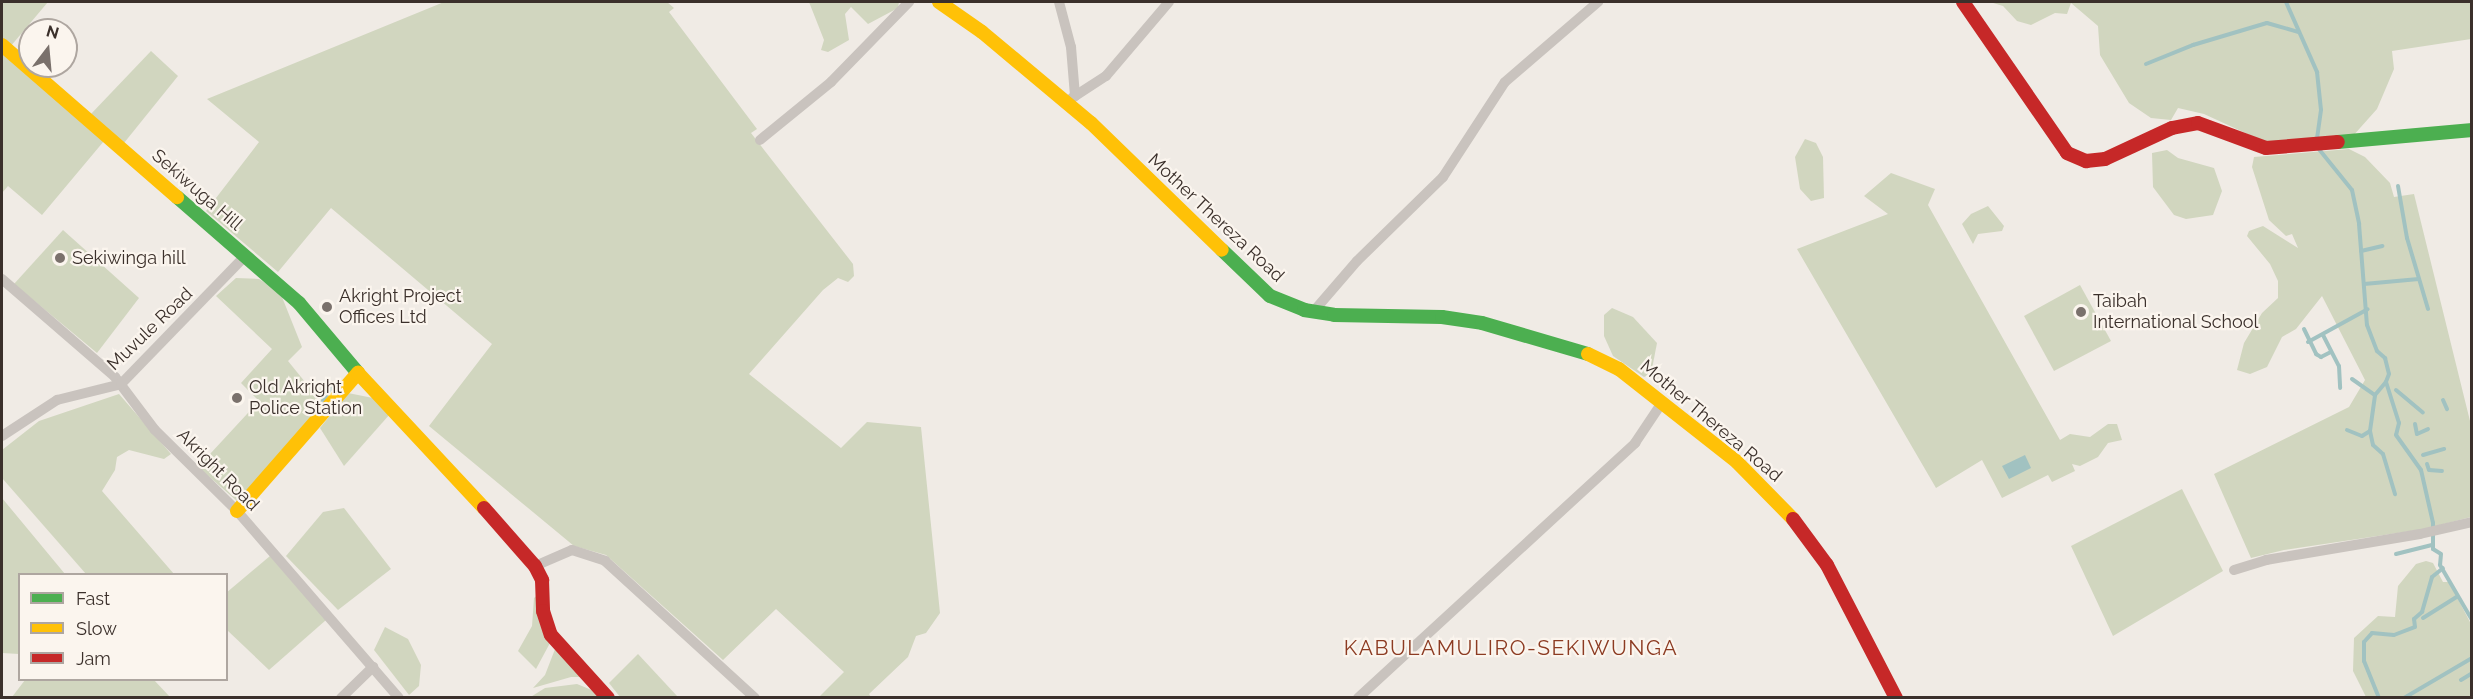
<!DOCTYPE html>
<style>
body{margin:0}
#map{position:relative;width:2473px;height:699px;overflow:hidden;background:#f0ebe5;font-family:Raleway,sans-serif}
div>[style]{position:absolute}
.green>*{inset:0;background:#d1d6bf}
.water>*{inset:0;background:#a1c2c1}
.stream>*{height:4px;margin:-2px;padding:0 2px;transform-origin:2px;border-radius:2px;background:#a1c2c1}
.street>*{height:10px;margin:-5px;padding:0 5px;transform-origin:5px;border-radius:5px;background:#c9c3be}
.fast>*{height:14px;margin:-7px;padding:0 7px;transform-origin:7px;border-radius:7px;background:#4caf50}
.slow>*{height:14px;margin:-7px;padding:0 7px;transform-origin:7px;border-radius:7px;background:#ffc107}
.jam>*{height:14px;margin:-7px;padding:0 7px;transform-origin:7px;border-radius:7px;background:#c62828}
.dots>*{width:16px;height:16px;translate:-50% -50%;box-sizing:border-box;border:3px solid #fbf5ee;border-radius:50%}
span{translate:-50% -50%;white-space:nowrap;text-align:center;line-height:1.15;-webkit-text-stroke:4.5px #fbf5ee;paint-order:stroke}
.street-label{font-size:18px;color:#3b302b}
.poi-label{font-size:18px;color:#3b302b}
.left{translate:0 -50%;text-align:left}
.quarter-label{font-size:21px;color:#8c3b22;letter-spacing:1.5px}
.frame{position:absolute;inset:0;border:3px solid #3b302b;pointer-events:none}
.legend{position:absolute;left:18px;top:573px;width:210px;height:108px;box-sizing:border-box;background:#fbf5ee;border:2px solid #aea6a0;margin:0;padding:8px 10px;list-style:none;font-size:18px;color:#3b302b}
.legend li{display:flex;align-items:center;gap:12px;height:30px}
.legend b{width:30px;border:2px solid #aea6a0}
.north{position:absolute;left:18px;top:18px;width:60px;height:60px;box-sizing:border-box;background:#fbf5ee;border:2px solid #aea6a0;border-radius:50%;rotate:16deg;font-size:16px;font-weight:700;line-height:24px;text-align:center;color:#3b302b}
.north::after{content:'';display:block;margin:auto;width:21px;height:27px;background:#7a716c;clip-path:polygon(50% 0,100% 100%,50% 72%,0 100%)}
</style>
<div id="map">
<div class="green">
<div style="clip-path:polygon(2px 2px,48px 2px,10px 47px,2px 40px)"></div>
<div style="clip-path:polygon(444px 2px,667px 2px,674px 8px,669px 12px,757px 129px,751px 133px,853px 264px,854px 276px,848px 282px,838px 278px,823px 290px,749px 374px,841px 448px,867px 422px,921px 427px,940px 613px,926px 633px,916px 636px,908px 657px,869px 694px,871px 697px,819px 697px,844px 672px,776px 609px,723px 660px,606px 555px,574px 546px,429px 426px,492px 344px,331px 208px,278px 272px,206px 211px,259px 142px,207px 99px)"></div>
<div style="clip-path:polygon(809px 2px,899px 2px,898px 8px,868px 24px,851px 7px,845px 14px,849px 40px,828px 52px,821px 50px,824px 40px)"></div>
<div style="clip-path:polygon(1990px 2px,2471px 2px,2471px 39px,2392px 51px,2394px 69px,2377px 109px,2352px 137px,2267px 143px,2204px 114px,2178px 108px,2171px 120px,2151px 118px,2129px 103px,2100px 55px,2098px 26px,2071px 3px,2067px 14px,2055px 13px,2031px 25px,2017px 21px,2003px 6px)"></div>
<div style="clip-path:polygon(151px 51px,178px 76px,124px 143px,90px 115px)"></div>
<div style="clip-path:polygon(2px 52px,104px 141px,42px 215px,8px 186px,2px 193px)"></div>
<div style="clip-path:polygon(1805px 139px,1816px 143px,1823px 157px,1824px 198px,1811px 201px,1800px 189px,1795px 157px)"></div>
<div style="clip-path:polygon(2349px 149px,2365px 157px,2390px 183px,2394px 197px,2414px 194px,2471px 425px,2471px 517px,2424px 529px,2284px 550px,2251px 558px,2214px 474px,2349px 407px,2365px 380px,2322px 296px,2296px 329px,2282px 337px,2267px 367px,2250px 374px,2237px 370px,2244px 343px,2262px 313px,2278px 298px,2278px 281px,2270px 264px,2247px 236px,2249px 231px,2263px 226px,2298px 248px,2292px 234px,2286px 236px,2269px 220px,2252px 167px,2254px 157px)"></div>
<div style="clip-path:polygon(2167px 150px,2178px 158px,2214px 168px,2222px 191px,2213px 215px,2186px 219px,2174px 215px,2153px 187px,2152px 153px)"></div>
<div style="clip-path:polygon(1891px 173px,1935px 189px,1928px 205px,2060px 440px,2070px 434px,2090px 437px,2108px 424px,2117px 424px,2122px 440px,2108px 443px,2098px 457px,2080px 466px,2072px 464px,2075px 471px,2052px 482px,2048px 475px,2002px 498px,1982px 460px,1936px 488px,1797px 249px,1888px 214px,1864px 196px)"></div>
<div style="clip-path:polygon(1988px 206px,2004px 226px,2002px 231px,1978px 234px,1973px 244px,1962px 224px,1971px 214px)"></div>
<div style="clip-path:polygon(63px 230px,139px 298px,97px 353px,14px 284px)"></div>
<div style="clip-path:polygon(236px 278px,259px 279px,280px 292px,302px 347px,288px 361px,314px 393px,326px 385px,322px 408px,237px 501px,198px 467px,259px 401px,241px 383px,272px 349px,216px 296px)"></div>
<div style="clip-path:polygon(2080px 285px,2111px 341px,2054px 371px,2024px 316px)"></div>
<div style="clip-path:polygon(1612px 308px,1633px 317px,1657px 343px,1651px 374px,1644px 377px,1613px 356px,1604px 336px,1604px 315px)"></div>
<div style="clip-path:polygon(348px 393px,373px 398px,390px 414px,344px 466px,320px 428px)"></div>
<div style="clip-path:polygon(119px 394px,171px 454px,164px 459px,129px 450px,117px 457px,115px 470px,102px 491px,174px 574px,86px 574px,2px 478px,2px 450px,39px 421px)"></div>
<div style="clip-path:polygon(2182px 489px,2223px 571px,2113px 636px,2071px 546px)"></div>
<div style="clip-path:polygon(2px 498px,65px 574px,20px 574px,19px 654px,2px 653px)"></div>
<div style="clip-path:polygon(344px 508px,391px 569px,338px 610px,286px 556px,323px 512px)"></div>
<div style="clip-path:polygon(270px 556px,326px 620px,269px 670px,227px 630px,226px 593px)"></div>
<div style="clip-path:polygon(2426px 561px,2433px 563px,2443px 582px,2449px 582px,2471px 624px,2471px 697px,2366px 697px,2353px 671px,2354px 638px,2378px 616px,2395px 617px,2398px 586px,2416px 564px)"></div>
<div style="clip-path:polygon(542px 591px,550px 643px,536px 669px,518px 651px,532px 626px,534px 598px)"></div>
<div style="clip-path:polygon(385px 627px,408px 639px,421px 665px,419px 686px,409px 695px,374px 650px)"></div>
<div style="clip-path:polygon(557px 644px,592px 677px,571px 677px,533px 688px,545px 675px)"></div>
<div style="clip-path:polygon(638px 654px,678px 697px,620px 697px,609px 683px)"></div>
<div style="clip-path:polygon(25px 680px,154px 680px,170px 697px,12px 697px)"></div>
<div style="clip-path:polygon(577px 684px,611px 698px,529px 698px,545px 688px)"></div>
</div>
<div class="water">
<div style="clip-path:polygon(2025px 455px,2031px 468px,2009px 479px,2002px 466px)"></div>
</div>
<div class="stream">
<div style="left:2286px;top:2px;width:77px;rotate:66.1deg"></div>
<div style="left:2317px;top:72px;width:38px;rotate:84deg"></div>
<div style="left:2321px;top:110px;width:30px;rotate:98deg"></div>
<div style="left:2146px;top:64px;width:51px;rotate:-22deg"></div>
<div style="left:2193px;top:45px;width:77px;rotate:-16.6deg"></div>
<div style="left:2267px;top:23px;width:33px;rotate:16deg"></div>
<div style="left:2318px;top:148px;width:54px;rotate:51deg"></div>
<div style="left:2352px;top:190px;width:35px;rotate:78deg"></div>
<div style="left:2359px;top:224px;width:101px;rotate:85.5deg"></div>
<div style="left:2367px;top:325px;width:28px;rotate:69deg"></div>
<div style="left:2377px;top:351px;width:11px;rotate:41deg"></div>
<div style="left:2385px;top:358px;width:16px;rotate:76deg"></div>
<div style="left:2389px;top:374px;width:9px;rotate:111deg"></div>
<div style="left:2386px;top:382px;width:43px;rotate:72.4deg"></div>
<div style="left:2399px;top:423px;width:12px;rotate:104deg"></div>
<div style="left:2396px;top:435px;width:43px;rotate:54.5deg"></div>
<div style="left:2421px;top:470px;width:54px;rotate:77.2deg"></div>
<div style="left:2433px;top:523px;width:26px;rotate:90deg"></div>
<div style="left:2433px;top:549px;width:9px;rotate:32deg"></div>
<div style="left:2441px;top:554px;width:11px;rotate:95deg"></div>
<div style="left:2440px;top:565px;width:64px;rotate:59.8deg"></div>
<div style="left:2398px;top:186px;width:53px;rotate:80.2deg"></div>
<div style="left:2407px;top:238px;width:74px;rotate:73.5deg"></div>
<div style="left:2361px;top:251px;width:22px;rotate:-13deg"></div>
<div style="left:2364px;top:284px;width:55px;rotate:-5.2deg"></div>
<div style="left:2304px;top:329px;width:28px;rotate:64deg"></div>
<div style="left:2316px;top:354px;width:6px;rotate:31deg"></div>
<div style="left:2321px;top:357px;width:11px;rotate:-27deg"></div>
<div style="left:2323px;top:335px;width:35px;rotate:63deg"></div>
<div style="left:2339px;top:366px;width:22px;rotate:87deg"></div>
<div style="left:2308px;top:342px;width:68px;rotate:-28.8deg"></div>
<div style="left:2352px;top:379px;width:28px;rotate:35deg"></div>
<div style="left:2396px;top:390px;width:35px;rotate:40deg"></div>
<div style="left:2443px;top:400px;width:10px;rotate:66deg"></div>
<div style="left:320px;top:406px;width:23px;rotate:-59deg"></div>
<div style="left:2415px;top:424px;width:10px;rotate:79deg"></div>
<div style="left:2417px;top:434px;width:12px;rotate:-24deg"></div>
<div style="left:2347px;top:430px;width:16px;rotate:22deg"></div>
<div style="left:2362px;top:436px;width:9px;rotate:-32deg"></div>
<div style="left:2370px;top:431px;width:36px;rotate:-82deg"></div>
<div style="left:2375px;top:395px;width:17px;rotate:-50deg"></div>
<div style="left:2370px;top:431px;width:14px;rotate:78deg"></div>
<div style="left:2373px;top:445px;width:13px;rotate:42deg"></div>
<div style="left:2383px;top:454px;width:42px;rotate:73.3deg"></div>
<div style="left:2423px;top:455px;width:22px;rotate:-16deg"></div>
<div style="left:2427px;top:464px;width:6px;rotate:72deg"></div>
<div style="left:2429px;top:470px;width:13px;rotate:4deg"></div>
<div style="left:2396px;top:554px;width:38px;rotate:-14deg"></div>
<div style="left:2423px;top:618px;width:40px;rotate:-32deg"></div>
<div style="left:2461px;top:680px;width:12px;rotate:-31deg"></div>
<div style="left:2379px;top:698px;width:40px;rotate:-112deg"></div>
<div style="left:2364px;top:661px;width:19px;rotate:-90deg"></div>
<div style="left:2364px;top:642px;width:12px;rotate:-48deg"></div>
<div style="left:2372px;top:633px;width:22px;rotate:5deg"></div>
<div style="left:2394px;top:635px;width:22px;rotate:-21deg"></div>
<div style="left:2415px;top:627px;width:8px;rotate:-97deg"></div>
<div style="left:2414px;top:619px;width:11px;rotate:-41deg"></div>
<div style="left:2422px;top:612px;width:36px;rotate:-74deg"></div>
<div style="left:2432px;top:577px;width:14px;rotate:-39deg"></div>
<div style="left:2404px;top:698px;width:79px;rotate:-30.5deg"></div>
</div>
<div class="street">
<div style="left:1059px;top:2px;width:47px;rotate:75.1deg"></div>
<div style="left:1071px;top:47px;width:49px;rotate:85.3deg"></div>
<div style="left:1075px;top:96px;width:4px;rotate:146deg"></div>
<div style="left:1075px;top:96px;width:37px;rotate:-33deg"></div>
<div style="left:1106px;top:76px;width:97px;rotate:-49.6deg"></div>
<div style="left:760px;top:140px;width:92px;rotate:-39.2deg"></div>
<div style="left:831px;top:82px;width:112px;rotate:-45.7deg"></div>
<div style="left:2px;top:279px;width:150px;rotate:40.9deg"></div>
<div style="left:115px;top:377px;width:66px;rotate:53deg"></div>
<div style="left:155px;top:430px;width:115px;rotate:44.6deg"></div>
<div style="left:237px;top:511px;width:247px;rotate:49.1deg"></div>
<div style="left:1313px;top:312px;width:67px;rotate:-49.2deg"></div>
<div style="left:1357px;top:261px;width:120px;rotate:-44.3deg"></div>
<div style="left:1443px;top:177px;width:113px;rotate:-56.9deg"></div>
<div style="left:1505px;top:82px;width:123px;rotate:-40.7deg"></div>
<div style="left:2px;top:436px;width:66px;rotate:-33.2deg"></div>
<div style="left:57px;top:400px;width:66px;rotate:-14deg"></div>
<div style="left:121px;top:384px;width:178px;rotate:-45.9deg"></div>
<div style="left:535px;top:566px;width:40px;rotate:-23.4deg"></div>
<div style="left:572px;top:550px;width:35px;rotate:18deg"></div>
<div style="left:605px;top:561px;width:203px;rotate:42.4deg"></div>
<div style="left:2234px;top:570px;width:34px;rotate:-17deg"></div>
<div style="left:2266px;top:560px;width:156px;rotate:-9.6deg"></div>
<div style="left:2420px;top:534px;width:53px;rotate:-13deg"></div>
<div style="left:341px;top:698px;width:45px;rotate:-44.1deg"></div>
<div style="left:1358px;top:698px;width:377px;rotate:-42.6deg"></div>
<div style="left:1635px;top:443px;width:50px;rotate:-56.3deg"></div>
</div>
<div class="fast">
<div style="left:2338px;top:142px;width:135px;rotate:-5.1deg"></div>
<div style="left:177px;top:197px;width:162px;rotate:41deg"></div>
<div style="left:299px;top:303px;width:92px;rotate:49.9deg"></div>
<div style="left:1222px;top:250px;width:66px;rotate:43.8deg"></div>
<div style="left:1270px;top:296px;width:37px;rotate:22deg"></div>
<div style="left:1304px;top:310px;width:30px;rotate:9deg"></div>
<div style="left:1334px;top:315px;width:108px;rotate:1.1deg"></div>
<div style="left:1442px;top:317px;width:40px;rotate:8.5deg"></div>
<div style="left:1482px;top:323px;width:110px;rotate:16.3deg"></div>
</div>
<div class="slow">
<div style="left:939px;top:2px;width:52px;rotate:34.9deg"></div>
<div style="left:982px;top:32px;width:142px;rotate:39.9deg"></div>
<div style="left:1091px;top:123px;width:182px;rotate:44.1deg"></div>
<div style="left:2px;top:45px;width:232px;rotate:41deg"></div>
<div style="left:1588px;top:354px;width:34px;rotate:26deg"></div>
<div style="left:1619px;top:369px;width:150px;rotate:38.2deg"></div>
<div style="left:1737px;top:462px;width:80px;rotate:45.5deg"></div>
<div style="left:237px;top:511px;width:184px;rotate:-48.8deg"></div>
<div style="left:358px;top:373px;width:185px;rotate:47deg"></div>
</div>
<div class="jam">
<div style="left:1963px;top:2px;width:183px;rotate:55.4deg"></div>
<div style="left:2067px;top:153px;width:21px;rotate:23deg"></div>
<div style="left:2086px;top:161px;width:19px;rotate:-6deg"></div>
<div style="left:2105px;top:159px;width:74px;rotate:-24.8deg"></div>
<div style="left:2172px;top:128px;width:26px;rotate:-11deg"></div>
<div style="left:2198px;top:123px;width:72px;rotate:20.2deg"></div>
<div style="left:2266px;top:148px;width:72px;rotate:-4.8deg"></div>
<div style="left:484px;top:508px;width:77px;rotate:48.7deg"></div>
<div style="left:535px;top:566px;width:16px;rotate:63deg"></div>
<div style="left:542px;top:580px;width:31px;rotate:88deg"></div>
<div style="left:543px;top:611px;width:25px;rotate:72deg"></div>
<div style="left:551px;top:635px;width:85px;rotate:47.9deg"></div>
<div style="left:1793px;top:519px;width:57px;rotate:53.5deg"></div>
<div style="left:1827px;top:565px;width:150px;rotate:62.6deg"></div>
</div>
<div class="dots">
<div style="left:60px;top:258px;background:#7a716c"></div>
<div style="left:327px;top:307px;background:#7a716c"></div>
<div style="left:2081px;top:312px;background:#7a716c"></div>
<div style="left:237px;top:398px;background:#7a716c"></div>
</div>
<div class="street-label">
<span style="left:197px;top:190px;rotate:41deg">Sekiwuga Hill</span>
<span style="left:1216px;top:218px;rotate:43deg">Mother Thereza Road</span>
<span style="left:150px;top:329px;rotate:-44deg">Muvule Road</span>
<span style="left:1711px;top:421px;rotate:40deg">Mother Thereza Road</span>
<span style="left:218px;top:470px;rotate:45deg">Akright Road</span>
</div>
<div class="poi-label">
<span class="left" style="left:72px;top:258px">Sekiwinga hill</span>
<span class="left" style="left:339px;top:307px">Akright Project<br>Offices Ltd</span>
<span class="left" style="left:2093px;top:312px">Taibah<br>International School</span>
<span class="left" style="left:249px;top:398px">Old Akright<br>Police Station</span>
</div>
<div class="quarter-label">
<span style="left:1511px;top:648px">KABULAMULIRO-SEKIWUNGA</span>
</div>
<div class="frame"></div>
<ul class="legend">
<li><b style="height:8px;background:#4caf50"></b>Fast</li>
<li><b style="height:8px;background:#ffc107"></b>Slow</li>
<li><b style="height:8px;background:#c62828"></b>Jam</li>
</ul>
<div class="north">N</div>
</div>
